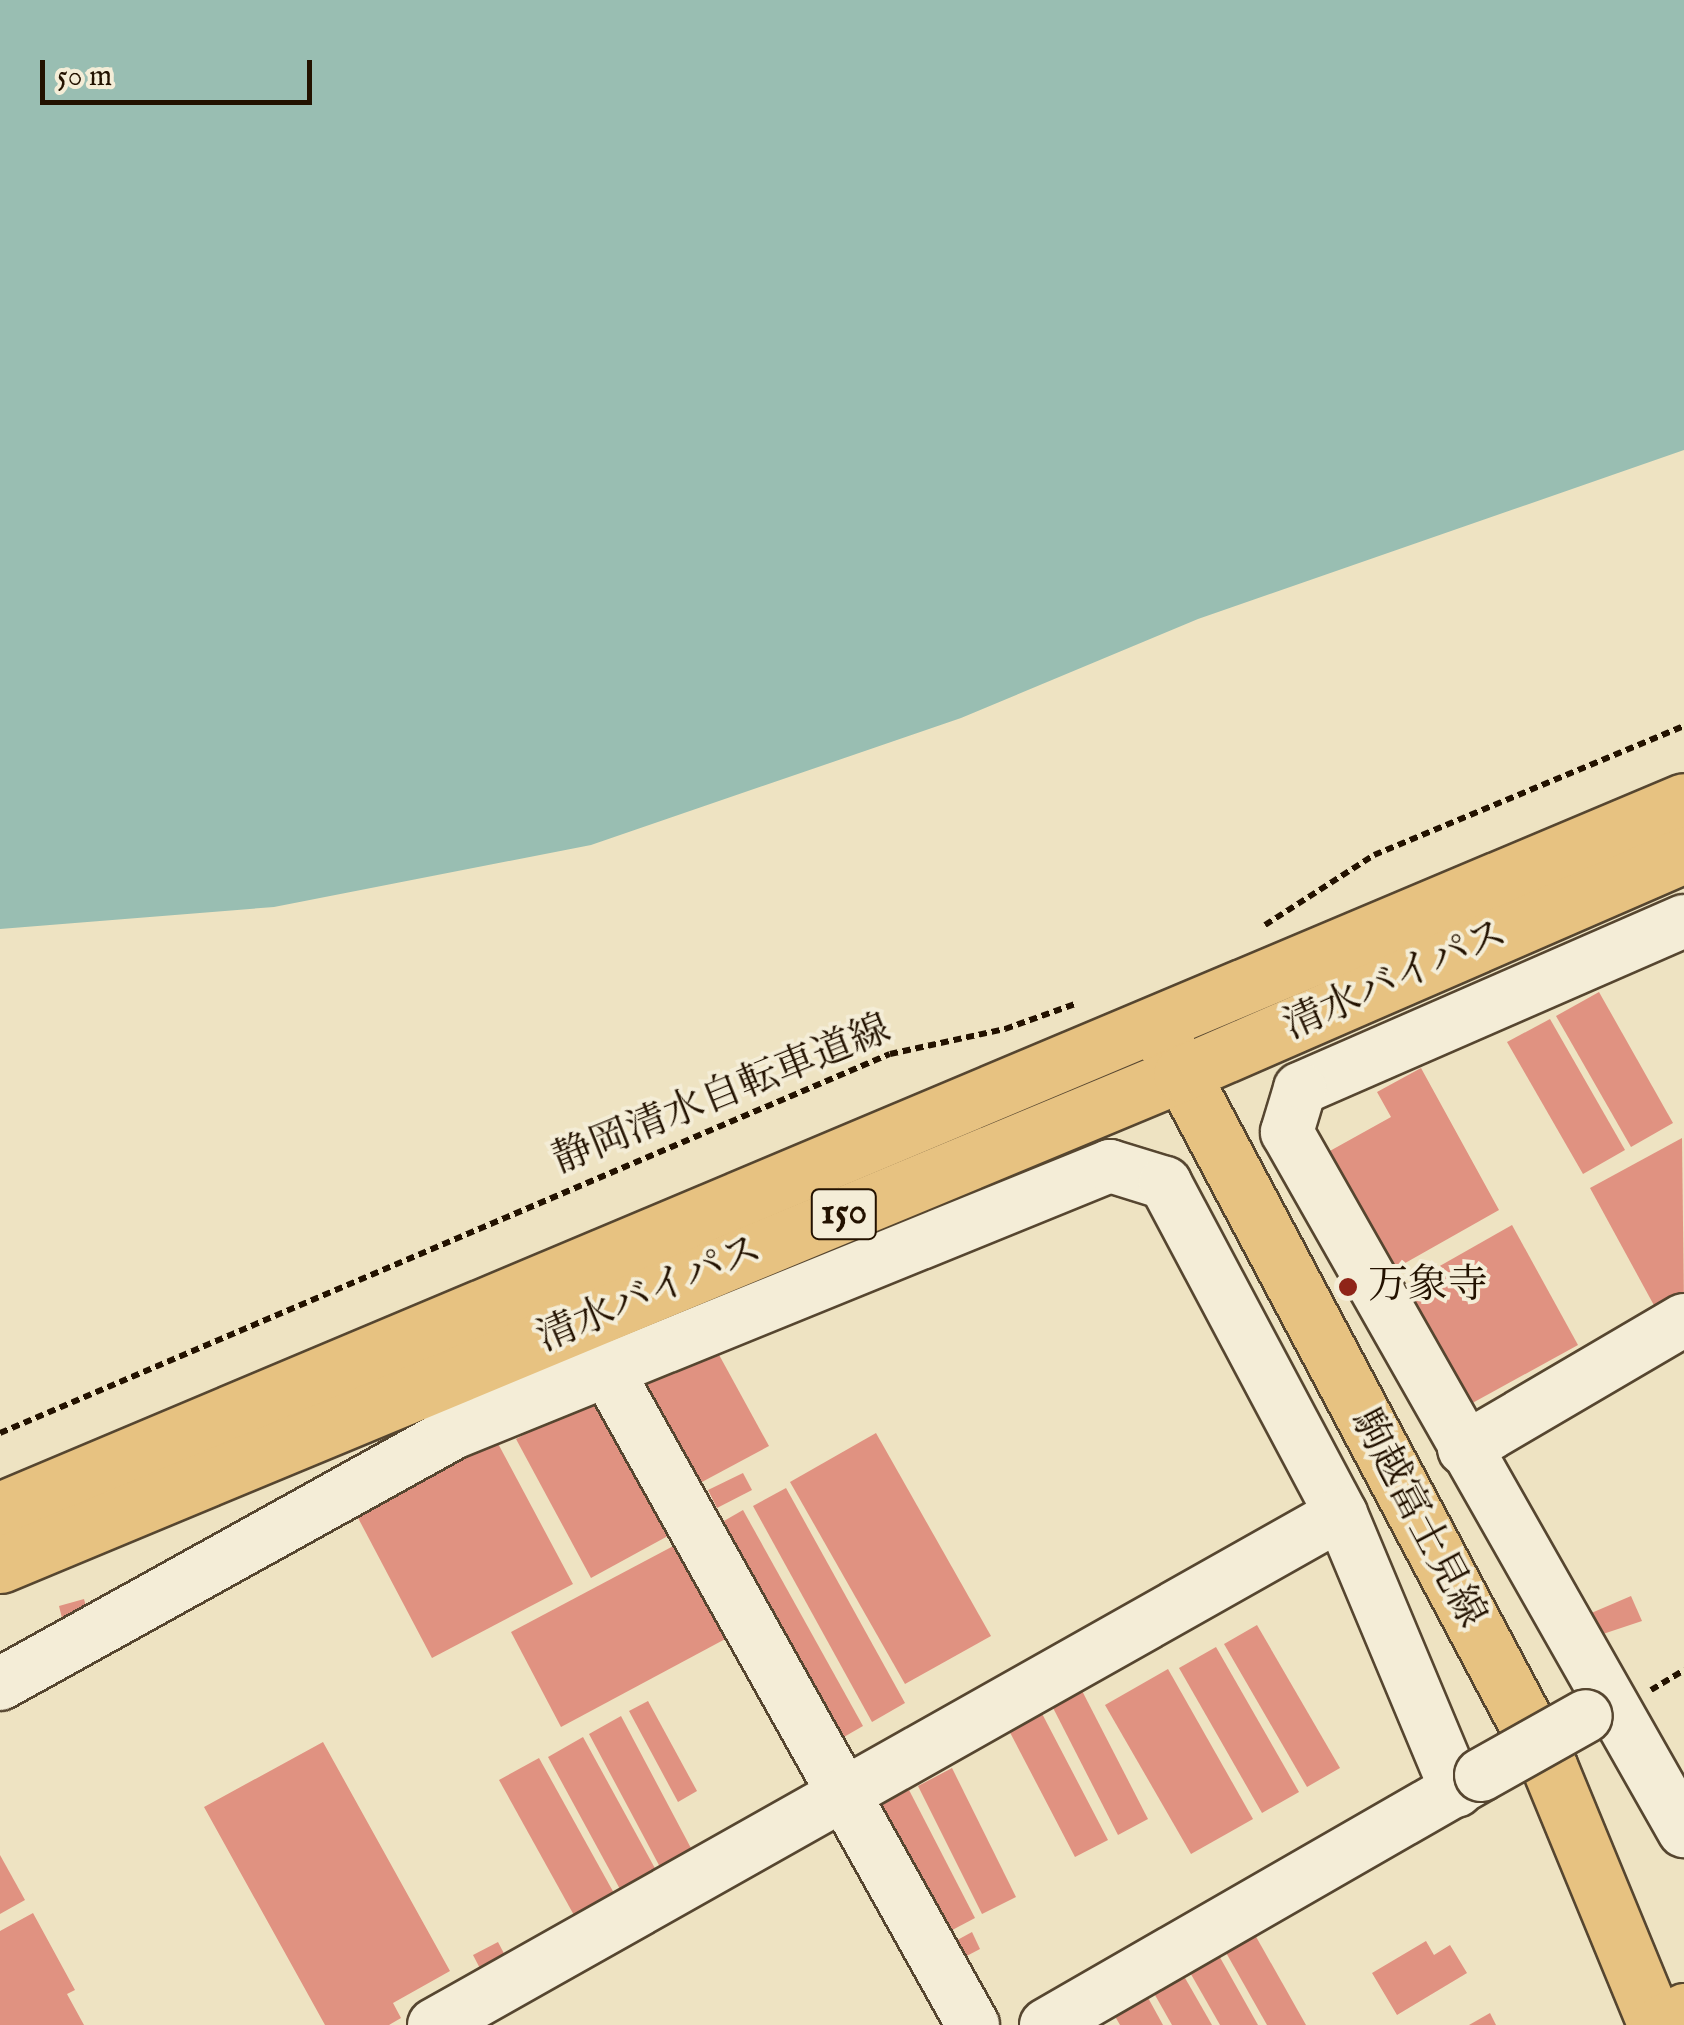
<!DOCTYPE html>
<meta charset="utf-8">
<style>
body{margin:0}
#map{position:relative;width:1684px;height:2025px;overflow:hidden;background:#eee3c2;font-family:"IM FELL English","Noto Serif JP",serif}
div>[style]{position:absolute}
.water>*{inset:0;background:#99beb2}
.building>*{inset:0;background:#e09281}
.path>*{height:6px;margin-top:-3px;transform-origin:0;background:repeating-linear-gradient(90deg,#231200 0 8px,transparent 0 13px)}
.roads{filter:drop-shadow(2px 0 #564630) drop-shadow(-2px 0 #564630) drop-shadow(0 2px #564630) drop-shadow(0 -2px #564630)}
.minor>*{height:52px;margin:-26px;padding:0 26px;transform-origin:26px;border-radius:26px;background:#f4edd7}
.major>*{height:55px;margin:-27.5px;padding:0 27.5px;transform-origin:27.5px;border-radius:27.5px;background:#e7c281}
.highway>*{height:55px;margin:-27.5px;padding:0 27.5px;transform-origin:27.5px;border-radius:27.5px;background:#e7c281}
.bridges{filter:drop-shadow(2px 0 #564630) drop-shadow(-2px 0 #564630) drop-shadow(0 2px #564630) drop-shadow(0 -2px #564630)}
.minor-bridge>*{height:52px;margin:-26px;padding:0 26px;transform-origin:26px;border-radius:26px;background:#f4edd7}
.dots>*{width:28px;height:28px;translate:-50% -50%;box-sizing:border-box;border:5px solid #f4edd7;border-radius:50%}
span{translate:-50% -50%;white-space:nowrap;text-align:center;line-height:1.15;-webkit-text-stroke:8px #f4edd7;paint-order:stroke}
.shield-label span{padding:2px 8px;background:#f4edd7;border:2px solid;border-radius:8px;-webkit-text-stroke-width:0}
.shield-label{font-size:38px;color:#231200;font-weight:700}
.street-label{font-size:40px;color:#231200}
.poi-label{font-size:40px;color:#231200}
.left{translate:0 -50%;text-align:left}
.scale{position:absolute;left:40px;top:60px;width:272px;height:45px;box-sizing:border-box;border:5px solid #231200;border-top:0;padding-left:12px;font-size:30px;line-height:35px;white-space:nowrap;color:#231200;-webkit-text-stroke:8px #f4edd7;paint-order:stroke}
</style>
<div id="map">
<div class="water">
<div style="clip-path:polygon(0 0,1684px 0,1684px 450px,1198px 619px,961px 718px,591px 845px,274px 907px,0 929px)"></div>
</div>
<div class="building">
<div style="clip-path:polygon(1599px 992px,1673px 1123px,1631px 1147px,1556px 1016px)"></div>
<div style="clip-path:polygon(1550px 1019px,1625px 1150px,1583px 1174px,1507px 1042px)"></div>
<div style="clip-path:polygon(1421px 1068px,1499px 1210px,1384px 1275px,1319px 1157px,1391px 1117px,1377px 1092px)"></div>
<div style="clip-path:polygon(1682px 1138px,1684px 1308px,1662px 1320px,1590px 1188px)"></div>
<div style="clip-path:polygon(1512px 1225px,1578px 1345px,1467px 1406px,1401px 1288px)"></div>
<div style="clip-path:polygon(712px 1342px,769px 1446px,687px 1490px,631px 1386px)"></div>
<div style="clip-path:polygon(602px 1392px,677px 1531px,591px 1578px,516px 1439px)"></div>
<div style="clip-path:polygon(487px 1423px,573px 1584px,432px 1658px,347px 1497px)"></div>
<div style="clip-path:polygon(876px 1433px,991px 1636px,905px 1684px,790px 1482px)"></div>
<div style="clip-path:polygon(743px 1473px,752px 1490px,717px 1508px,708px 1490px)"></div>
<div style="clip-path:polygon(786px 1488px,905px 1703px,872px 1722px,753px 1506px)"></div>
<div style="clip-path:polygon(743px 1510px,863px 1726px,830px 1745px,710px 1529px)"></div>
<div style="clip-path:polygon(679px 1543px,729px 1637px,561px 1727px,511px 1632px)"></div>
<div style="clip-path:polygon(1631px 1596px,1642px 1621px,1591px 1638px,1582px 1617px)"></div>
<div style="clip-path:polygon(84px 1599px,87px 1610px,62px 1618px,59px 1606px)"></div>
<div style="clip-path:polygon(1257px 1625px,1340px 1768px,1307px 1787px,1224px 1644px)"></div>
<div style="clip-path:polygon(1216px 1647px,1299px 1792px,1262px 1813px,1179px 1668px)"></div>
<div style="clip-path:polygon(1168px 1669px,1253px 1819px,1191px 1854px,1105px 1705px)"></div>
<div style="clip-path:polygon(1078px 1683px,1148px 1819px,1118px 1835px,1048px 1698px)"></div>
<div style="clip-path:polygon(648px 1701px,697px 1791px,678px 1802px,629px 1711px)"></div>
<div style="clip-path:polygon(1037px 1704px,1108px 1840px,1075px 1857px,1004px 1721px)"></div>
<div style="clip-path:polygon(621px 1716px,692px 1850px,660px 1867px,589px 1734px)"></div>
<div style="clip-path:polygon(583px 1737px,657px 1872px,621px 1891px,548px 1757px)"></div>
<div style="clip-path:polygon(323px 1742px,450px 1971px,393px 2003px,401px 2018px,389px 2025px,325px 2025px,204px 1807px)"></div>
<div style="clip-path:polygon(539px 1758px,615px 1895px,575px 1917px,499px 1780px)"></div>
<div style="clip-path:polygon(952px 1768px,1016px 1897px,982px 1914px,918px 1786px)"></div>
<div style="clip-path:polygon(909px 1790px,975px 1918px,939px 1937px,873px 1808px)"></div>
<div style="clip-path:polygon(0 1855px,25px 1900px,0 1914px)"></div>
<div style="clip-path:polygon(33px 1913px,75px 1990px,67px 1994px,84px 2025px,0 2025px,0 1931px)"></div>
<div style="clip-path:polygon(1250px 1926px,1306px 2025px,1267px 2025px,1220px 1942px)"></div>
<div style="clip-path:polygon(972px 1932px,980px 1949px,959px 1960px,950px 1944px)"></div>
<div style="clip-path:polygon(1426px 1941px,1434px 1955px,1450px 1945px,1467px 1973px,1397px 2015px,1372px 1973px)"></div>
<div style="clip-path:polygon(498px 1942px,511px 1967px,486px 1980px,473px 1955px)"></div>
<div style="clip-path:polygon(1213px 1945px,1258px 2025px,1220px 2025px,1184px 1962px)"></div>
<div style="clip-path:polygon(1177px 1964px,1212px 2025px,1172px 2025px,1147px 1981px)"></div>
<div style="clip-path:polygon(1141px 1985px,1163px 2025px,1120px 2025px,1108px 2004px)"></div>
<div style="clip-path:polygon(1490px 2013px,1496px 2025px,1469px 2025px)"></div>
</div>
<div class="path">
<div style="left:1265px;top:925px;width:130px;rotate:-32.7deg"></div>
<div style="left:1374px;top:855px;width:336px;rotate:-22.6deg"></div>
<div style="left:0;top:1433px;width:967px;rotate:-23.07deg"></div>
<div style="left:890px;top:1054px;width:118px;rotate:-12.3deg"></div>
<div style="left:1005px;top:1029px;width:74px;rotate:-19.7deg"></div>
<div style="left:1651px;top:1690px;width:39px;rotate:-31deg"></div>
</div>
<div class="roads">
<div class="minor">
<div style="left:1684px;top:921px;width:419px;rotate:156.4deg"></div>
<div style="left:1300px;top:1089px;width:45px;rotate:106.8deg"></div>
<div style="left:1287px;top:1132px;width:804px;rotate:60.41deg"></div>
<div style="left:605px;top:1367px;width:754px;rotate:60.78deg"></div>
<div style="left:1464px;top:1449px;width:255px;rotate:-30.4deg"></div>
<div style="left:0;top:1684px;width:518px;rotate:-28.99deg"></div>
<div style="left:453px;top:1433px;width:709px;rotate:-22.12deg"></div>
<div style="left:1110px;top:1166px;width:58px;rotate:17.2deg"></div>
<div style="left:1165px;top:1183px;width:375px;rotate:62deg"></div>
<div style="left:434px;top:2025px;width:1041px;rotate:-29.4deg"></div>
<div style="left:1341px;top:1514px;width:300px;rotate:67.3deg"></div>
<div style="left:1046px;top:2025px;width:502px;rotate:-29.89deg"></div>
</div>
<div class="major">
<div style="left:1159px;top:1031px;width:832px;rotate:62.05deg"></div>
<div style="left:1549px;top:1766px;width:280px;rotate:67.6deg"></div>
</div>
<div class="highway">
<div style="left:0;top:1510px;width:1827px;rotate:-22.83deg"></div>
<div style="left:0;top:1565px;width:1279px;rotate:-22.58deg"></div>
<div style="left:1181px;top:1074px;width:549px;rotate:-23.53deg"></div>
<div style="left:1658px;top:2025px;width:30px;rotate:-28deg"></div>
</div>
</div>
<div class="bridges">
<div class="minor-bridge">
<div style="left:1481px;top:1775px;width:120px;rotate:-29.3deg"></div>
</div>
</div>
<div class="dots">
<div style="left:1348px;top:1287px;background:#8f2418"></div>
</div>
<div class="shield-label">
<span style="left:844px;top:1214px">150</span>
</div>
<div class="street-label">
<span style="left:1396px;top:981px;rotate:-24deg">清水バイパス</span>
<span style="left:722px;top:1096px;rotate:-22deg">静岡清水自転車道線</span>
<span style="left:650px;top:1295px;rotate:-23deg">清水バイパス</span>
<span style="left:1417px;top:1519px;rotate:62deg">駒越富士見線</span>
</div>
<div class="poi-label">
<span class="left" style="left:1368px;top:1287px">万象寺</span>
</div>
<div class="scale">50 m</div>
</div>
